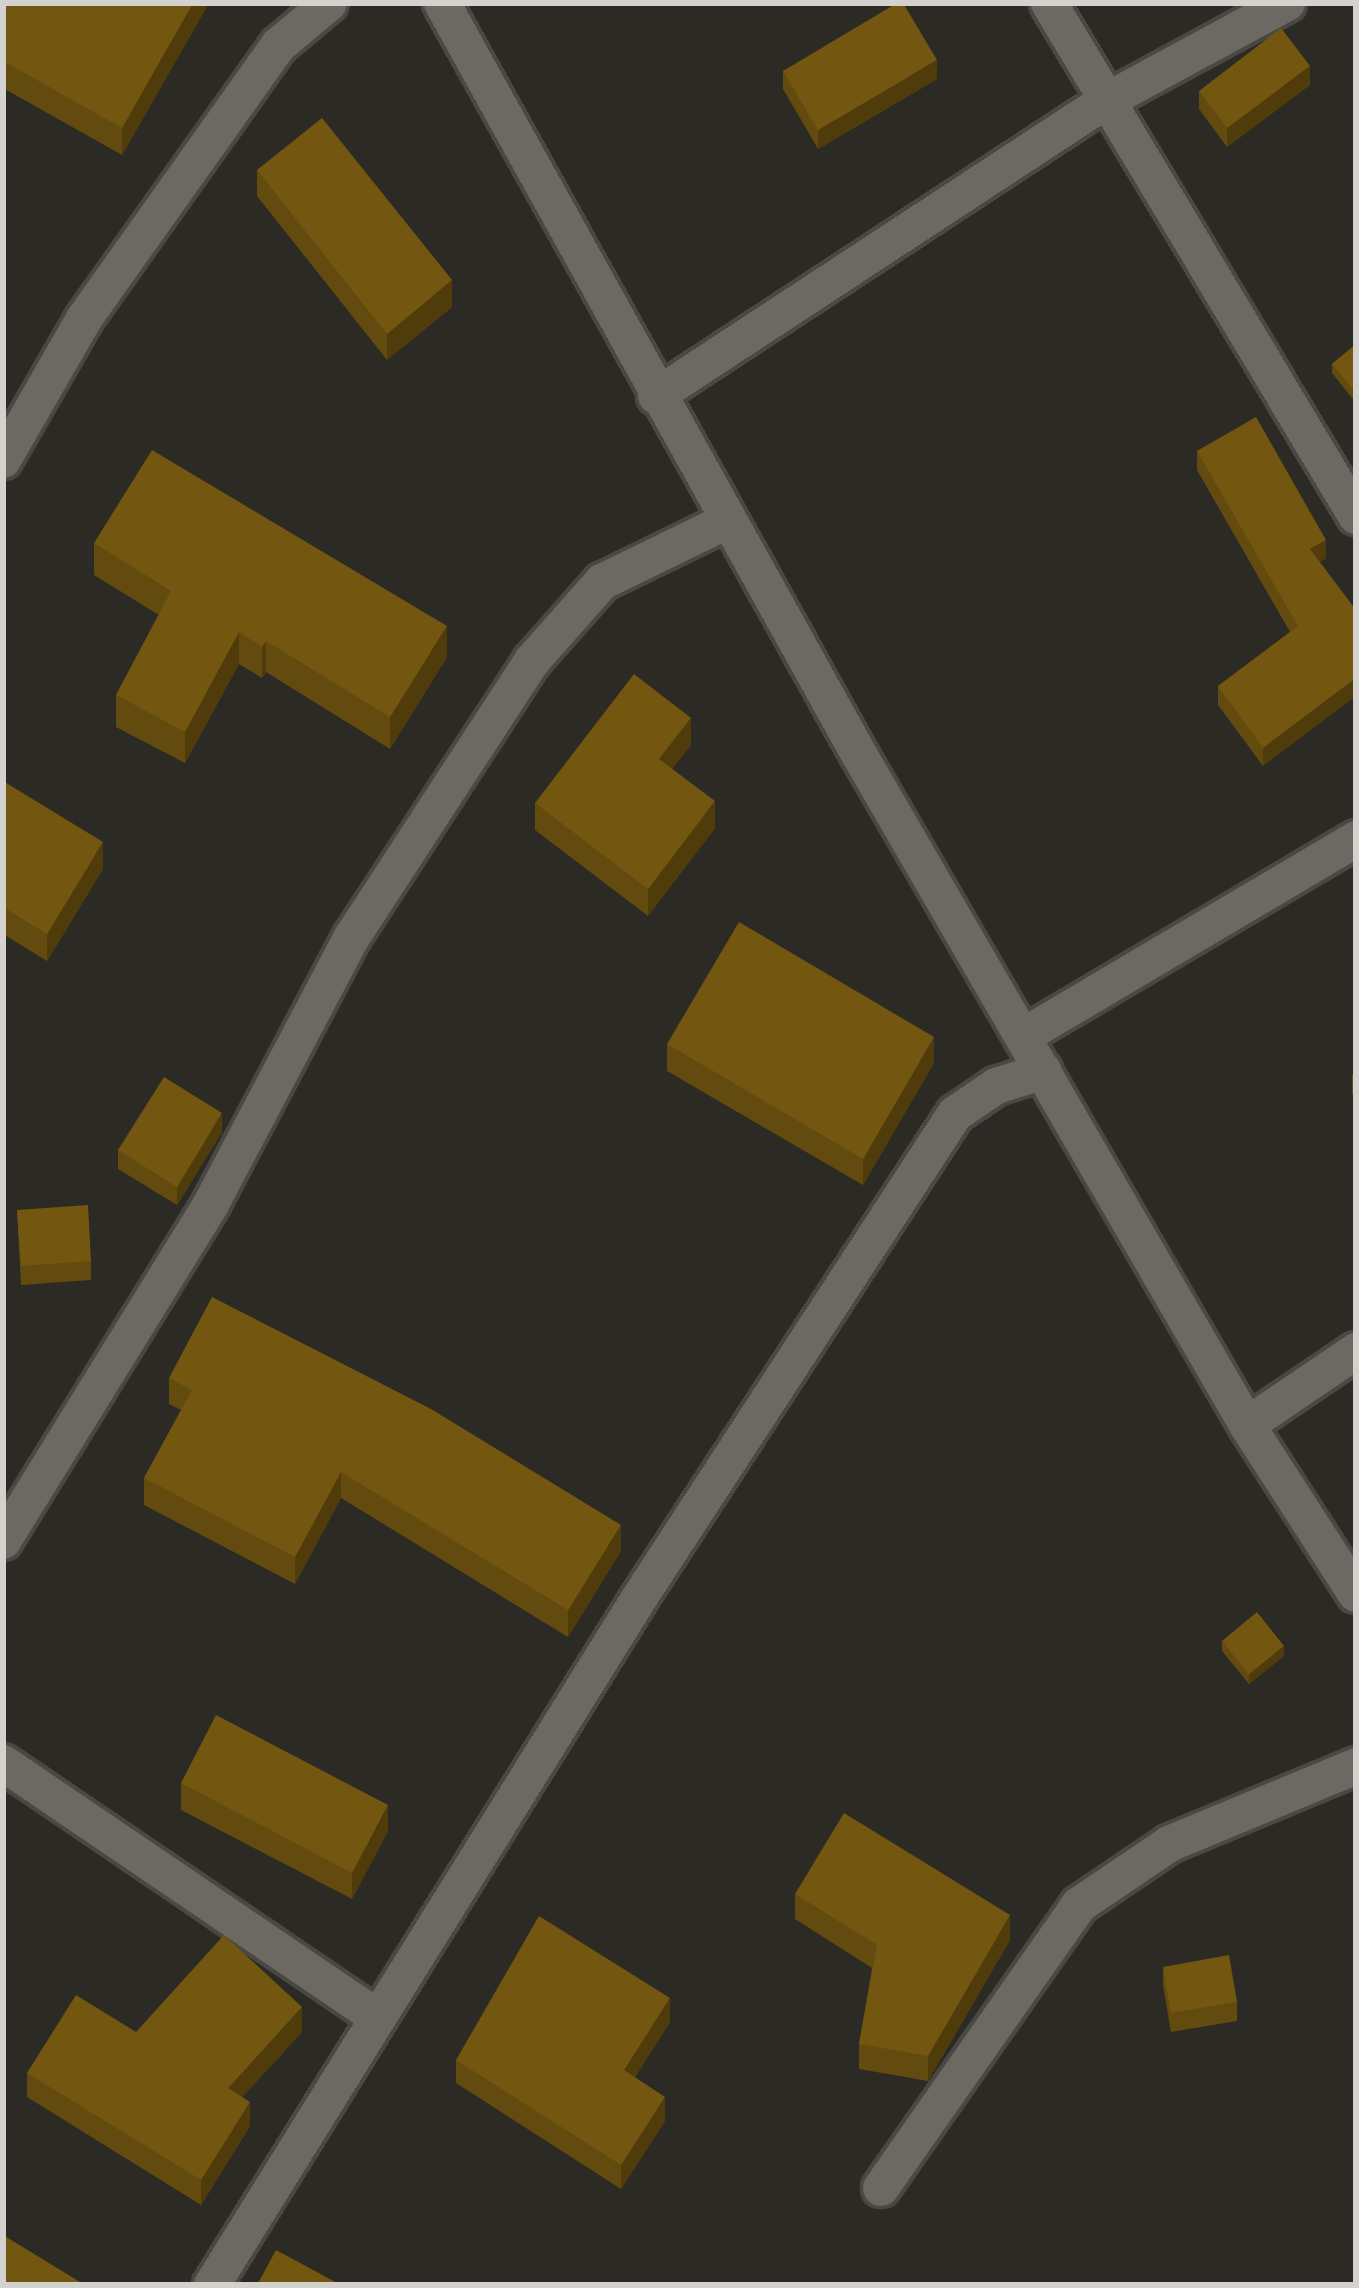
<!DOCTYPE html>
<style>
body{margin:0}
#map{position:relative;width:1359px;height:2288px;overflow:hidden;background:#2c2a24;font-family:"Space Grotesk",sans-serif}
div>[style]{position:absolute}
.roads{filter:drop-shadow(3px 0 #4a4843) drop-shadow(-3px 0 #4a4843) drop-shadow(0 3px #4a4843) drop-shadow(0 -3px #4a4843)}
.minor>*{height:36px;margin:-18px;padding:0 18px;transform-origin:18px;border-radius:18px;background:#6c6962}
.wall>*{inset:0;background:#634a0e}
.shaded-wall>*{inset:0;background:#503c0b}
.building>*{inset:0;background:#735610}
span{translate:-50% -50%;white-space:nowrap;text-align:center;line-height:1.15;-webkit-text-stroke:12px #23201b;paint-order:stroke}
.frame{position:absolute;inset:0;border:6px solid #d4d2cf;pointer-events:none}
</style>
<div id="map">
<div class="roads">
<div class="minor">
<div style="left:442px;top:3px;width:853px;rotate:60.97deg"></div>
<div style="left:856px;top:749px;width:781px;rotate:59.95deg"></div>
<div style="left:1247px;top:1425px;width:201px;rotate:57.2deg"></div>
<div style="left:1049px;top:3px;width:598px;rotate:59.1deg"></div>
<div style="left:656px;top:396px;width:536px;rotate:-33.27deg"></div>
<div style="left:1104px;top:102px;width:208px;rotate:-28.4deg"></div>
<div style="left:3px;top:460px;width:163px;rotate:-60.1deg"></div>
<div style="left:84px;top:319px;width:336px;rotate:-54.6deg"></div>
<div style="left:279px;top:45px;width:65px;rotate:-40deg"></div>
<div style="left:1025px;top:1035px;width:385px;rotate:-30.6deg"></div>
<div style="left:1247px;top:1425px;width:132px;rotate:-34.2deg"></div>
<div style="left:3px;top:1541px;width:396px;rotate:-58.3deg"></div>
<div style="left:211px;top:1204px;width:302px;rotate:-62.2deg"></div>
<div style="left:352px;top:937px;width:330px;rotate:-56.9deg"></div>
<div style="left:532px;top:661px;width:106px;rotate:-48.5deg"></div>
<div style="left:602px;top:582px;width:139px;rotate:-26deg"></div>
<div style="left:3px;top:1763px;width:453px;rotate:34.2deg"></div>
<div style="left:881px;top:2188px;width:345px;rotate:-55deg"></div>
<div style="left:1079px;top:1905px;width:109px;rotate:-34.1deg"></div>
<div style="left:1169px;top:1844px;width:203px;rotate:-22.6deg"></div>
<div style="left:212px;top:2285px;width:807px;rotate:-58.12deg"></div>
<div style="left:638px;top:1600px;width:580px;rotate:-56.89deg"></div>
<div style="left:955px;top:1114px;width:50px;rotate:-34.3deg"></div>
<div style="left:996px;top:1086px;width:50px;rotate:-17.4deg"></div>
</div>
</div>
<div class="wall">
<div style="clip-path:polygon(3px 3px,209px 3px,122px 155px,3px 88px)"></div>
<div style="clip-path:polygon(783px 71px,937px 79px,818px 149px,783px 89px)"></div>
<div style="clip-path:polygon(1310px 85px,1227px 147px,1199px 109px,1199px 91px)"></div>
<div style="clip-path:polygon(257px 170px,452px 307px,387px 360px,257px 196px)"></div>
<div style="clip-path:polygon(1356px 344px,1356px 403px,1332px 373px,1332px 364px)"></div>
<div style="clip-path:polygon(1197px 451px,1326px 558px,1320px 562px,1263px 766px,1218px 705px,1218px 686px,1290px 632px,1197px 470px)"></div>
<div style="clip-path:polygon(94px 543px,447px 657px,390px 749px,266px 672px,262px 678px,239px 664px,185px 763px,116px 727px,116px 695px,159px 615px,94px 575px)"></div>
<div style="clip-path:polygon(691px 745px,672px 769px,715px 828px,648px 916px,535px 830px,535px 803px)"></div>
<div style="clip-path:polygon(3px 781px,103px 869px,47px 961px,3px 934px)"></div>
<div style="clip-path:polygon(667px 1044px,934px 1063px,863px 1185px,667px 1071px)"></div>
<div style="clip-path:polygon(1356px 1072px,1356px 1100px,1352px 1094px,1352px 1075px)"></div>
<div style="clip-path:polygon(222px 1132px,177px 1205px,118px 1169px,118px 1150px)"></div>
<div style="clip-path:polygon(17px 1210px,91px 1261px,91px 1280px,21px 1285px)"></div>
<div style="clip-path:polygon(169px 1378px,621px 1551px,568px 1637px,341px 1498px,295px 1584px,144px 1505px,144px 1478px,181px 1410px,169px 1404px)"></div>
<div style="clip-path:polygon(1222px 1641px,1284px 1656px,1249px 1684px,1222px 1651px)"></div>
<div style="clip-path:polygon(181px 1783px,388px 1831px,352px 1899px,181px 1810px)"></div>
<div style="clip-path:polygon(795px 1894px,1010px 1940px,928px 2081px,859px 2069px,859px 2044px,872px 1968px,795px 1919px)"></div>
<div style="clip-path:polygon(1163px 1967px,1237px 2002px,1237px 2021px,1171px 2032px,1163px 1985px)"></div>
<div style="clip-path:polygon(670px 2022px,635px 2077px,665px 2121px,621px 2189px,456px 2083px,456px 2060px)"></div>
<div style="clip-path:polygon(136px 2032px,302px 2032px,242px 2097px,250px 2126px,201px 2205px,27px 2097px,27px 2073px)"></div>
</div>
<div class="shaded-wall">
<div style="clip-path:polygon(193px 3px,209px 3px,122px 155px,122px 128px)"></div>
<div style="clip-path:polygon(937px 60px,937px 79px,818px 149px,818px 130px)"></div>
<div style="clip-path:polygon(1310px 66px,1310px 85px,1227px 147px,1227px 128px)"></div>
<div style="clip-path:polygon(452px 280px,452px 307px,387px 360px,387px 334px)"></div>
<div style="clip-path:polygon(1326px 540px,1326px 558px,1310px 568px,1310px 549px)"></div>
<div style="clip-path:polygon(447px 626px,447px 657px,390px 749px,390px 717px)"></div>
<div style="clip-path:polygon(239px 632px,239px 664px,185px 763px,185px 732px)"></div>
<div style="clip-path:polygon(266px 641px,266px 672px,262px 678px,262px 647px)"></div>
<div style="clip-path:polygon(1356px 678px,1356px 696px,1263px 766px,1263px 748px)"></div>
<div style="clip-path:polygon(691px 718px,691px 745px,659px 786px,659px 759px)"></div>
<div style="clip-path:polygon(715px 801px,715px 828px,648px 916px,648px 889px)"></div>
<div style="clip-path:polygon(103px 842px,103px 869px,47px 961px,47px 934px)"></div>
<div style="clip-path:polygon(934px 1037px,934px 1063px,863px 1185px,863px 1159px)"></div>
<div style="clip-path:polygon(222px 1113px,222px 1132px,177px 1205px,177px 1187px)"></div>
<div style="clip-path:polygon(341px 1472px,341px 1498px,295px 1584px,295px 1557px)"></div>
<div style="clip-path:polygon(621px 1525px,621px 1551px,568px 1637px,568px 1610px)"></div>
<div style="clip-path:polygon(1284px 1646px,1284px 1656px,1249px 1684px,1249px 1674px)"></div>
<div style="clip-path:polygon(388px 1805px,388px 1831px,352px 1899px,352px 1873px)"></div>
<div style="clip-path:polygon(1010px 1915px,1010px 1940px,928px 2081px,928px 2056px)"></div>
<div style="clip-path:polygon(670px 1998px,670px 2022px,624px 2094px,624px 2070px)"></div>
<div style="clip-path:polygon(302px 2007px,302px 2032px,228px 2113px,228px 2088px)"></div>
<div style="clip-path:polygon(665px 2097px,665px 2121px,621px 2189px,621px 2165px)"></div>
<div style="clip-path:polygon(250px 2102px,250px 2126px,201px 2205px,201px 2180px)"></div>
</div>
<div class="building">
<div style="clip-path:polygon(3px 3px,193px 3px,122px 128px,3px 61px)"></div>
<div style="clip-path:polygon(897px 3px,903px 3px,937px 60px,818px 130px,783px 71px)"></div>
<div style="clip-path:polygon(1281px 28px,1310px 66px,1227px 128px,1199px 91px)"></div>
<div style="clip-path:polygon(322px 118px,452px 280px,387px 334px,257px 170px)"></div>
<div style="clip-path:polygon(1356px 344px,1356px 393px,1332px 364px)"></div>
<div style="clip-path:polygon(1256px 417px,1326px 540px,1310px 549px,1356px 610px,1356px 678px,1263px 748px,1218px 686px,1298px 626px,1197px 451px)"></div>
<div style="clip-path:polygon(152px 450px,447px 626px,390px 717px,266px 641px,262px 647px,239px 632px,185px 732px,116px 695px,171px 591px,94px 543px)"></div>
<div style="clip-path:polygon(634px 674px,691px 718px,659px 759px,715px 801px,648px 889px,535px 803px)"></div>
<div style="clip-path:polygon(3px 781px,103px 842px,47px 934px,3px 907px)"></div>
<div style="clip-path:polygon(739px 922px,934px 1037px,863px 1159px,667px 1044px)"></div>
<div style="clip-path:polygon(164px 1077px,222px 1113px,177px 1187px,118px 1150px)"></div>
<div style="clip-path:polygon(88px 1205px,91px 1261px,21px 1266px,17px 1210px)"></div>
<div style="clip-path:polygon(212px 1297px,431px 1409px,621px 1525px,568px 1610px,341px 1472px,295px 1557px,144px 1478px,192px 1390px,169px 1378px)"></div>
<div style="clip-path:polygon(1257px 1612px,1284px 1646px,1249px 1674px,1222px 1641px)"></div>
<div style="clip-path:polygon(216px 1715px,388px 1805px,352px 1873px,181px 1783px)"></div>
<div style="clip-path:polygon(844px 1813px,1010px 1915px,928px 2056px,859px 2044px,877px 1945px,795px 1894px)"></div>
<div style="clip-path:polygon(539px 1916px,670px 1998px,624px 2070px,665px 2097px,621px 2165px,456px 2060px)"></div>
<div style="clip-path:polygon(224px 1935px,302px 2007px,228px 2088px,250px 2102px,201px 2180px,27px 2073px,76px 1995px,136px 2032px)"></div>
<div style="clip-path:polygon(1229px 1955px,1237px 2002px,1171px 2013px,1163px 1967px)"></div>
<div style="clip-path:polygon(3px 2235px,85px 2285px,3px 2285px)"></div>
<div style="clip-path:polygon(276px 2250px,341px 2285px,257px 2285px)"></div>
</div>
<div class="frame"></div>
</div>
